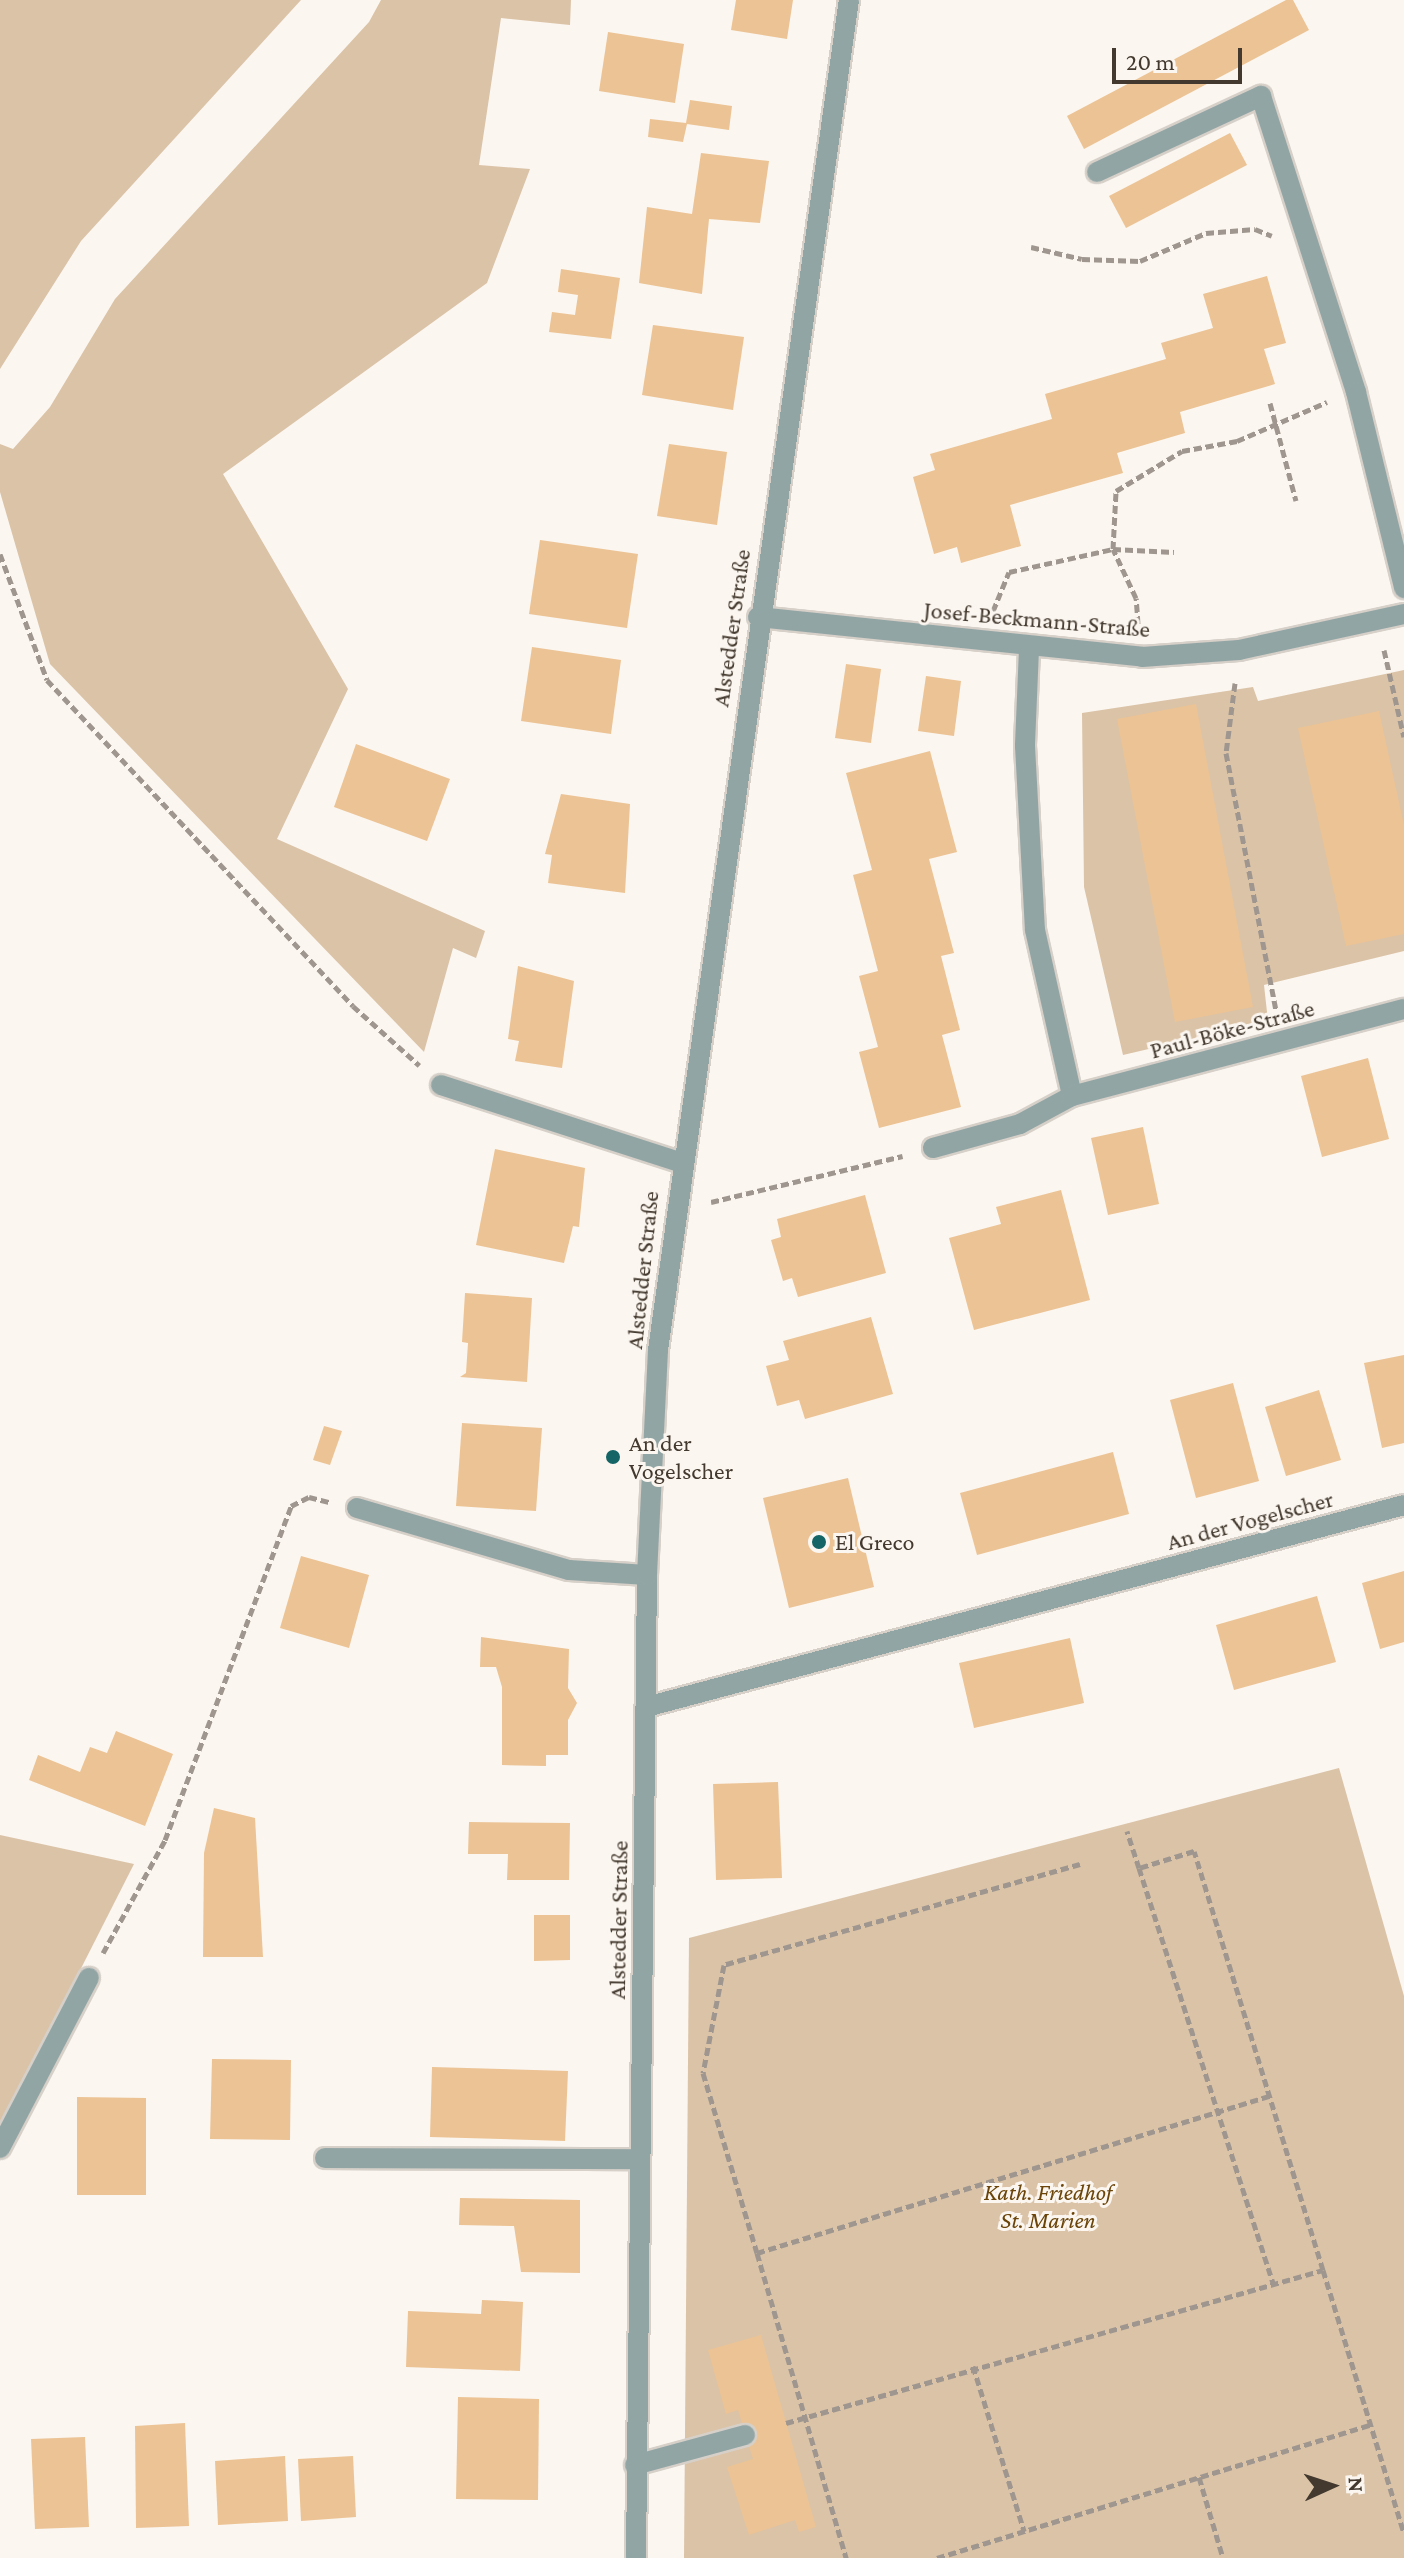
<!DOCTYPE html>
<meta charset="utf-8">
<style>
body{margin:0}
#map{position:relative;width:1404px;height:2558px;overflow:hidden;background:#fbf6f0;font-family:"Crimson Pro",serif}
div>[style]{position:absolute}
.green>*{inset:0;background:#dbc3a7}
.building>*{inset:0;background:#ecc394}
.path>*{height:5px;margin-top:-2.5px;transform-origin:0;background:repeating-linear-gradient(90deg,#9f978f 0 8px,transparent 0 12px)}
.roads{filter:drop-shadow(2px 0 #d6d0c9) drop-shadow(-2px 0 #d6d0c9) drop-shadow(0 2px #d6d0c9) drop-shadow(0 -2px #d6d0c9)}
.minor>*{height:20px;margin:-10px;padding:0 10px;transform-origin:10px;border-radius:10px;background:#92a5a5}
.dots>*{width:22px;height:22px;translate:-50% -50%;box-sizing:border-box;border:4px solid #fbf6f0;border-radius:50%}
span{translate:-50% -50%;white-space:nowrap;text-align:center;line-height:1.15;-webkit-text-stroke:6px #fbf6f0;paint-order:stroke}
.street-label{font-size:24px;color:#43392e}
.poi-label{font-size:24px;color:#43392e}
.left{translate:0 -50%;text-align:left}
.park-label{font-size:24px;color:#6a4409;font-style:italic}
.north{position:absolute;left:1292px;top:2446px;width:80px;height:80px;-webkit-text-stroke:6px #fbf6f0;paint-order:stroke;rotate:87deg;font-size:22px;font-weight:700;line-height:32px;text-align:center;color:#43392e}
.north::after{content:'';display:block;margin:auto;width:28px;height:36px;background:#43392e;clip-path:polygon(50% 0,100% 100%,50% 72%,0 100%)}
.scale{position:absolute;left:1112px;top:48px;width:130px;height:36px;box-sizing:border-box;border:4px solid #43392e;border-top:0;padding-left:10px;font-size:24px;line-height:28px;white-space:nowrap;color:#43392e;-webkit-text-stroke:6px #fbf6f0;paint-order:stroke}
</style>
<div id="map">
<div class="green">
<div style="clip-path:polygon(0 0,301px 0,81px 241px,0 369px)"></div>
<div style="clip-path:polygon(381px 0,571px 0,570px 25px,501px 18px,479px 165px,530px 169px,487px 283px,223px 474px,348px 689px,277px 839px,485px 931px,476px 958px,453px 948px,424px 1052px,50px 664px,0 492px,0 444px,13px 449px,50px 407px,115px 299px,369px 22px)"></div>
<div style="clip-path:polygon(1404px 670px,1404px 951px,1264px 985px,1268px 1021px,1123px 1055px,1084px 887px,1082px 713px,1253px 687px,1258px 701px)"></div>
<div style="clip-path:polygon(1339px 1768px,1404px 1996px,1404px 2558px,684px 2558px,689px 1938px)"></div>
<div style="clip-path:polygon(0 1835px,134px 1864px,0 2128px)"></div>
</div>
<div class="building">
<div style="clip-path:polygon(736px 0,793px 0,787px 39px,731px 30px)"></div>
<div style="clip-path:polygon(1286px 0,1293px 0,1309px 30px,1084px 149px,1067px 116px)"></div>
<div style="clip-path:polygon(608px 32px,684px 44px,675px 103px,599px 91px)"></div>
<div style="clip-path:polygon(690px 100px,732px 106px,729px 130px,687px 124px,683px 142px,648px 137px,650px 119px,686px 123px)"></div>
<div style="clip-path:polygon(1230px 133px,1247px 165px,1126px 228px,1109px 196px)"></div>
<div style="clip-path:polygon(701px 153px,769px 161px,760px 223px,709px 219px,702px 294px,639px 283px,647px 207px,692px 214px)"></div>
<div style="clip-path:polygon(561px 269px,620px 278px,611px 339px,549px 332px,552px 312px,575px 315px,578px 295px,558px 292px)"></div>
<div style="clip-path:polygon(1267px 276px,1286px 343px,1264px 349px,1275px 384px,1180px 412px,1185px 433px,1117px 453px,1123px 473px,1010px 505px,1021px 546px,961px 563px,957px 547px,934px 554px,913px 477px,935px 470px,930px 454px,1052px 419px,1045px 394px,1166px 359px,1161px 343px,1213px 328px,1203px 294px)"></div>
<div style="clip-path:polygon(653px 325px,744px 337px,733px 410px,642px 395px)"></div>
<div style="clip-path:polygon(669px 444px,727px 452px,717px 525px,657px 516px)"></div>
<div style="clip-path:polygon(540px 540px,638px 554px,627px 628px,529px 614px)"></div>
<div style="clip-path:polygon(532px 647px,621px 660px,611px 734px,521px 721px)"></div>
<div style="clip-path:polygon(846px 664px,881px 669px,871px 743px,835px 738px)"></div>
<div style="clip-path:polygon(926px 676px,961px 681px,954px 736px,918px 731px)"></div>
<div style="clip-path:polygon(1196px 704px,1253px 1007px,1175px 1022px,1117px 719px)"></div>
<div style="clip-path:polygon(1379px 711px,1404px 825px,1404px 934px,1346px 946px,1298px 728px)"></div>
<div style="clip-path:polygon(356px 744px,450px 779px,427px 841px,334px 807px)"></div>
<div style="clip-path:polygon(930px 751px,957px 852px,929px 859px,954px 953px,941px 956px,960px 1030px,942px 1035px,961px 1107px,879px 1128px,859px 1052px,878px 1047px,859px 976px,878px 971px,853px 875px,872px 870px,846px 773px)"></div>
<div style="clip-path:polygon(561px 794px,630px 804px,625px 893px,548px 883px,552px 855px,545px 854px)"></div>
<div style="clip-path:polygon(518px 966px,574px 981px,562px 1068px,515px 1061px,519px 1041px,508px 1039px)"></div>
<div style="clip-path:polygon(1368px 1058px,1389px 1139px,1322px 1157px,1301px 1076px)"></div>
<div style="clip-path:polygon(1143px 1127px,1159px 1204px,1108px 1215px,1091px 1138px)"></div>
<div style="clip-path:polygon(495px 1149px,585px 1168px,579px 1227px,573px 1226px,564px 1263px,476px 1245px)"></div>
<div style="clip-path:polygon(1061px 1190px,1090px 1300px,974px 1330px,949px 1238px,1001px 1224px,996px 1207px)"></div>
<div style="clip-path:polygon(865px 1195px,886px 1273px,798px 1297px,792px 1278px,783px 1281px,771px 1240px,781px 1237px,777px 1219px)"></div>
<div style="clip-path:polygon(465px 1293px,532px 1298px,527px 1382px,460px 1377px,466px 1373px,468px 1343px,462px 1342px)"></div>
<div style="clip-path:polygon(871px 1317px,893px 1394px,805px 1419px,799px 1400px,777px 1406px,766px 1366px,789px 1360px,783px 1341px)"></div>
<div style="clip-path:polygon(1404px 1355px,1404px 1443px,1382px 1448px,1364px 1363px)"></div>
<div style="clip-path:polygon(1233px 1383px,1259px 1481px,1196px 1498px,1170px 1400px)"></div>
<div style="clip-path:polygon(1319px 1390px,1341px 1460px,1286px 1476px,1265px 1407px)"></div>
<div style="clip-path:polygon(462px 1423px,542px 1428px,536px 1511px,456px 1506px)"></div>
<div style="clip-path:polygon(324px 1426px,342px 1431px,330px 1465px,313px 1460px)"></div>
<div style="clip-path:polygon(1113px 1452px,1129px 1514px,977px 1555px,960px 1493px)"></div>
<div style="clip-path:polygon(848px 1478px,874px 1587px,789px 1608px,763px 1498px)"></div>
<div style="clip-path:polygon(301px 1556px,369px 1575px,349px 1648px,280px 1628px)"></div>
<div style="clip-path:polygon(1404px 1571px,1404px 1642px,1380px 1649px,1362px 1583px)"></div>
<div style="clip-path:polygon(1317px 1596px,1336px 1662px,1234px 1690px,1216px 1625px)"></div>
<div style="clip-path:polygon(481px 1637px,569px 1649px,568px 1688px,577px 1703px,568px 1720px,568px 1755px,546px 1755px,546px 1766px,502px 1765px,502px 1687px,496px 1667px,480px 1667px)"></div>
<div style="clip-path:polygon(1070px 1638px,1084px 1703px,974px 1728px,959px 1663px)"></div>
<div style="clip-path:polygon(116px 1731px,173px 1754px,145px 1826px,29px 1780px,38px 1755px,80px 1772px,90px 1747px,107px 1753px)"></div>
<div style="clip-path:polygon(778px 1782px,782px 1878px,716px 1880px,713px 1784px)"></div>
<div style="clip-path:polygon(214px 1808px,255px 1818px,263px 1957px,203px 1957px,204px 1853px)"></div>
<div style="clip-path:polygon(469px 1822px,570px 1823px,569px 1880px,507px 1880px,508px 1854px,468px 1854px)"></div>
<div style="clip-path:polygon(534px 1915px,570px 1915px,570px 1960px,534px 1961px)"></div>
<div style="clip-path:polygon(212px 2059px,291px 2060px,290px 2140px,210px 2139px)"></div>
<div style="clip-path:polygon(432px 2067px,568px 2071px,565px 2141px,430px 2137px)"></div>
<div style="clip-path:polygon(77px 2097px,146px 2098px,146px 2195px,77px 2195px)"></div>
<div style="clip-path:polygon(460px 2198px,580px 2200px,580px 2273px,521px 2272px,514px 2226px,459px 2225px)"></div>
<div style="clip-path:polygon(482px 2300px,523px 2302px,520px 2371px,406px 2367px,408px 2311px,481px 2314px)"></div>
<div style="clip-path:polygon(761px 2335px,816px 2527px,799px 2532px,795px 2520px,749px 2535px,727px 2467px,753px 2459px,738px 2410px,726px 2414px,708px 2350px)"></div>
<div style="clip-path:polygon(458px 2397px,539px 2399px,538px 2500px,456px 2499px)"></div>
<div style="clip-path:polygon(185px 2423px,189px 2526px,136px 2528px,135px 2426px)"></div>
<div style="clip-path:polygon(85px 2437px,89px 2527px,35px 2529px,31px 2439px)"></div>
<div style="clip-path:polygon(285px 2456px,288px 2521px,218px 2525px,215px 2461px)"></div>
<div style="clip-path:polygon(353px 2456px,356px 2517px,301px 2521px,298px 2459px)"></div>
</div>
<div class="path">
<div style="left:1031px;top:247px;width:52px;rotate:13.2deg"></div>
<div style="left:1082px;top:259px;width:58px;rotate:2deg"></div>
<div style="left:1140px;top:261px;width:72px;rotate:-23deg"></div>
<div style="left:1206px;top:233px;width:49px;rotate:-4.7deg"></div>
<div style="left:1255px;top:229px;width:18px;rotate:22deg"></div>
<div style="left:1270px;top:403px;width:101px;rotate:75.1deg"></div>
<div style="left:0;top:554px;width:134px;rotate:69.5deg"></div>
<div style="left:47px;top:680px;width:447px;rotate:46.8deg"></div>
<div style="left:353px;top:1006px;width:89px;rotate:41.8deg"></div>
<div style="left:993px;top:611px;width:42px;rotate:-67.7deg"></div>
<div style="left:1009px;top:572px;width:107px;rotate:-12.5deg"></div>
<div style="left:1113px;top:549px;width:58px;rotate:-87deg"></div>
<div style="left:1116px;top:491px;width:77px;rotate:-31.2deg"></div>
<div style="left:1182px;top:451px;width:56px;rotate:-10.3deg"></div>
<div style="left:1237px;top:441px;width:98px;rotate:-23.4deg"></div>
<div style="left:1138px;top:624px;width:26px;rotate:-94deg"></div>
<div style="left:1136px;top:598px;width:54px;rotate:-115.1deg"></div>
<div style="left:1113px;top:549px;width:61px;rotate:2.8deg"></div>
<div style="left:1384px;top:650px;width:89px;rotate:77.1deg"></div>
<div style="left:1235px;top:683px;width:71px;rotate:97.3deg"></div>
<div style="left:1226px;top:753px;width:263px;rotate:79deg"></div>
<div style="left:711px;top:1202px;width:197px;rotate:-13.5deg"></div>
<div style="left:1080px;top:1864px;width:370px;rotate:164.2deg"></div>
<div style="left:724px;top:1965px;width:110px;rotate:101deg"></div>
<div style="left:703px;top:2073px;width:188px;rotate:73.3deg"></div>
<div style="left:757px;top:2253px;width:536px;rotate:-17.05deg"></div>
<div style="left:1139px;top:1868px;width:437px;rotate:72.1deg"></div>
<div style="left:103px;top:1953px;width:129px;rotate:-61.2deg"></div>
<div style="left:165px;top:1840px;width:357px;rotate:-69.3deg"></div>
<div style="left:291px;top:1506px;width:20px;rotate:-27deg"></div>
<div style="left:309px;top:1497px;width:21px;rotate:14deg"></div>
<div style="left:757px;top:2253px;width:318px;rotate:73.7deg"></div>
<div style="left:1323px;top:2270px;width:276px;rotate:72.9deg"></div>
<div style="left:973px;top:2366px;width:173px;rotate:72.8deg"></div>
<div style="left:786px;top:2423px;width:558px;rotate:-15.9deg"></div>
<div style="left:1323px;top:2270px;width:438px;rotate:-107.1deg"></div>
<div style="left:1194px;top:1851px;width:58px;rotate:162.8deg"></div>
<div style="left:1139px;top:1868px;width:39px;rotate:-108deg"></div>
<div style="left:1199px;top:2477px;width:84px;rotate:73.5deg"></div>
<div style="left:937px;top:2558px;width:452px;rotate:-17.1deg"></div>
</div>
<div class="roads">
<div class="minor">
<div style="left:1097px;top:172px;width:181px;rotate:-24.9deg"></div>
<div style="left:1261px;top:96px;width:311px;rotate:72.2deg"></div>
<div style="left:1356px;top:392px;width:202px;rotate:76.2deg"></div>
<div style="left:758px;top:617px;width:386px;rotate:5.9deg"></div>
<div style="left:1142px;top:657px;width:97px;rotate:-4.1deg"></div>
<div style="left:1239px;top:650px;width:169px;rotate:-12.3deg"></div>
<div style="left:1029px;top:649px;width:97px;rotate:92.4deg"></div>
<div style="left:1025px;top:746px;width:184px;rotate:86.9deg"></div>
<div style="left:1035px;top:930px;width:170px;rotate:77.4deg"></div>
<div style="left:441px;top:1085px;width:251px;rotate:17.9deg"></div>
<div style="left:933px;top:1148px;width:90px;rotate:-15.4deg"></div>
<div style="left:1020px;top:1124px;width:59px;rotate:-28.3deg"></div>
<div style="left:1072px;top:1096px;width:343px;rotate:-14.7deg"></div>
<div style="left:357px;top:1508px;width:221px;rotate:16.3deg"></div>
<div style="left:569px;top:1570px;width:78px;rotate:3.7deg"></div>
<div style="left:646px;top:1707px;width:784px;rotate:-14.92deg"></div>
<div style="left:0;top:2148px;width:192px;rotate:-62.4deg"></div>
<div style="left:325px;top:2158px;width:315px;rotate:0.2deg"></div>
<div style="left:635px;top:2465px;width:114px;rotate:-15.3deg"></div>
<div style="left:636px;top:2558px;width:983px;rotate:-89.36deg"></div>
<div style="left:647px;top:1575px;width:225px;rotate:-87.2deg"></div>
<div style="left:658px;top:1350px;width:1363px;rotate:-81.95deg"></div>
</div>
</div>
<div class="dots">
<div style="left:613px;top:1457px;background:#156566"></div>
<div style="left:819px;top:1542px;background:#156566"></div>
</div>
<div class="street-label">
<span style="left:1037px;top:619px;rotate:5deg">Josef-Beckmann-Straße</span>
<span style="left:731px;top:628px;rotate:-82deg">Alstedder Straße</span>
<span style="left:1232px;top:1029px;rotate:-15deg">Paul-Böke-Straße</span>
<span style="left:642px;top:1270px;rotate:-84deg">Alstedder Straße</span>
<span style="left:1250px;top:1520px;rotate:-15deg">An der Vogelscher</span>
<span style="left:618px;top:1920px;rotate:-89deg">Alstedder Straße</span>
</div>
<div class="poi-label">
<span class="left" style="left:629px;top:1457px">An der<br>Vogelscher</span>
<span class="left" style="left:835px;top:1542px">El Greco</span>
</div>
<div class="park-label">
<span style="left:1048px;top:2206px">Kath. Friedhof<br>St. Marien</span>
</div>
<div class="north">N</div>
<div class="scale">20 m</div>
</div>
